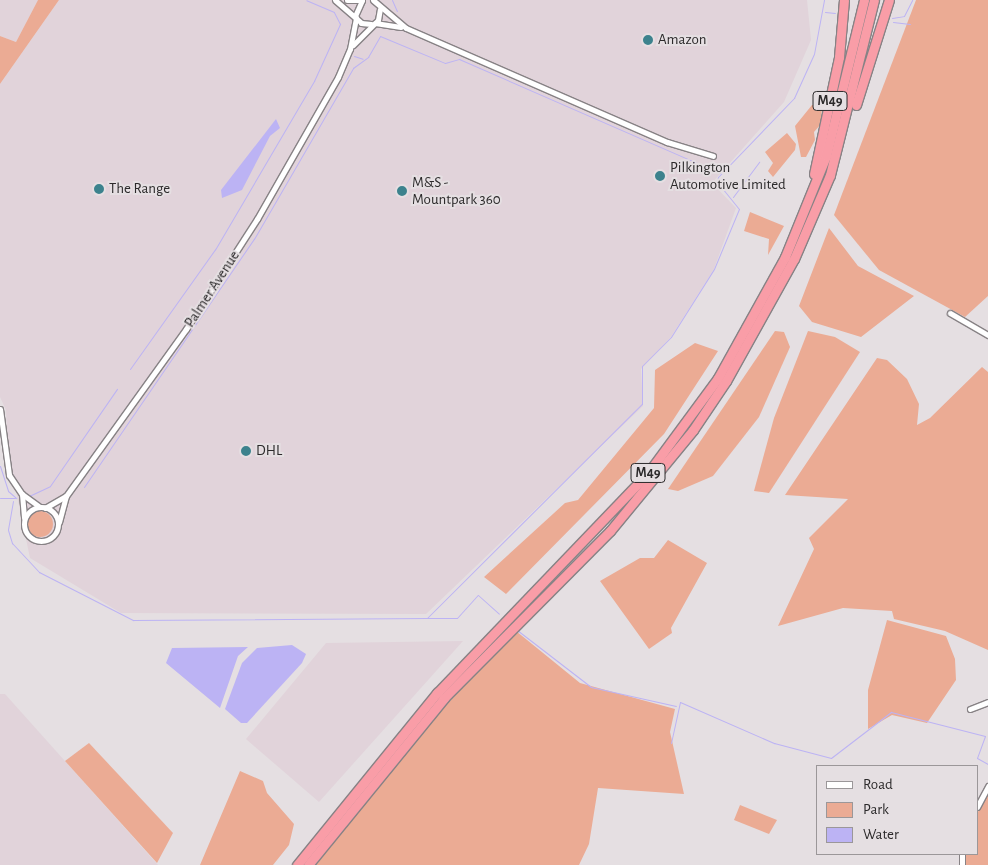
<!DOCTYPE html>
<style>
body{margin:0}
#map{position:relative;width:988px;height:865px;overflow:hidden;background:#e5dfe2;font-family:"Alegreya Sans",sans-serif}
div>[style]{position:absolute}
.built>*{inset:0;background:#e1d3da}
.green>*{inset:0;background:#ebab94}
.round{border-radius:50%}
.water>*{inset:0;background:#bcb3f4}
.stream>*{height:1px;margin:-0.5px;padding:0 0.5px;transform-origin:0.5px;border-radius:0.5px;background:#bcb3f4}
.roads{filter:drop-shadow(1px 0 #878285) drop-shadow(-1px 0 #878285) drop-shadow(0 1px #878285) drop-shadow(0 -1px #878285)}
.street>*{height:5px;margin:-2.5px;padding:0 2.5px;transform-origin:2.5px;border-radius:2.5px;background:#fff}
.street>.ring{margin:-2.5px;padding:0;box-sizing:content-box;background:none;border:5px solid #fff;border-radius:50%}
.highway>*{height:9px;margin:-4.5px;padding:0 4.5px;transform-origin:4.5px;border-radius:4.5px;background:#f99da7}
.dots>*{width:14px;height:14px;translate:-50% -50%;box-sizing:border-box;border:2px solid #e5dfe2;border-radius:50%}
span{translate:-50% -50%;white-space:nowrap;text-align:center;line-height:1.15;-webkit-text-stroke:4px #e5dfe2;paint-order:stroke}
.shield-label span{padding:1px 4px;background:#e5dfe2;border:1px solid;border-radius:4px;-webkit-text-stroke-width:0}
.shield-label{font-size:14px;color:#2c2a2b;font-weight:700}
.poi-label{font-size:15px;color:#2c2a2b}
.left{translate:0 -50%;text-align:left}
.street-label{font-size:15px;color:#2c2a2b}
.legend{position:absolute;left:816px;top:765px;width:162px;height:90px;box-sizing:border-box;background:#e5dfe2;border:1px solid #9b9799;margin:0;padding:6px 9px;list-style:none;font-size:15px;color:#2c2a2b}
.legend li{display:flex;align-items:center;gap:10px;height:25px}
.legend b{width:25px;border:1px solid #9b9799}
</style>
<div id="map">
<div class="built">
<div style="clip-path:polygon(0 0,38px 0,16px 42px,0 36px)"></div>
<div style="clip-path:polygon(59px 0,807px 0,811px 40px,784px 102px,712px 183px,736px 208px,714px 269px,671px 337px,641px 369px,643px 406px,426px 614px,121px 613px,30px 558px,8px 453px,6px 410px,0 397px,0 84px)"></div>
<div style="clip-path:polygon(463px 641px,319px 802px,246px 739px,326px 643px)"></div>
<div style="clip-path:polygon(0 694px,5px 694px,158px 865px,0 865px)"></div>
</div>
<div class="green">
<div style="clip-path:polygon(38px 0,59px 0,0 84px,0 36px,16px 42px)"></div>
<div style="clip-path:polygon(916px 0,988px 0,988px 296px,965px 317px,879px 270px,834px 215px)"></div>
<div style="clip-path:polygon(812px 105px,822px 105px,821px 124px,814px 132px,815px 140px,806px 157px,801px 157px,795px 126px)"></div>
<div style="clip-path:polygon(787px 133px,796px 144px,795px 150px,773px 177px,768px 171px,773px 163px,765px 152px)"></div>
<div style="clip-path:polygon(750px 212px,784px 226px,768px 255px,769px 239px,744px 231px)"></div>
<div style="clip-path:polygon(829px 228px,858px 266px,914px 296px,861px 337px,812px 322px,799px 306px)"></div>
<div style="clip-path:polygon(775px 331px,784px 332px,790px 347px,759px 417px,713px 476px,678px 491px,668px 489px)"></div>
<div style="clip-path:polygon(808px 331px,835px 337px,860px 352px,769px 493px,754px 491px,774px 418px)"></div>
<div style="clip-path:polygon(695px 343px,718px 351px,664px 434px,506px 594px,484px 577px,565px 503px,578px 500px,654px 408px,655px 370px)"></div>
<div style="clip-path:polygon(877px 358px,887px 360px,907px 379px,919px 404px,917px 425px,930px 418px,982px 367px,988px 372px,988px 650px,945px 631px,894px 619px,892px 611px,843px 608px,778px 626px,814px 549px,809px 538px,848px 499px,785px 495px)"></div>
<div class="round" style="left:27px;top:511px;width:26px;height:26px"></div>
<div style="clip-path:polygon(668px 540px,707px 563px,671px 628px,672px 633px,649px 649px,600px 581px,640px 558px,654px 558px)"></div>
<div style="clip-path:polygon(887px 620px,946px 636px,955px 659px,956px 680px,927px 723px,892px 715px,868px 729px,868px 690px)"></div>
<div style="clip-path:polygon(516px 631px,580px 683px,675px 709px,670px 732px,684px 794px,598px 788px,589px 844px,579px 865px,316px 865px,434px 718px)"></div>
<div style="clip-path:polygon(89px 743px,173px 833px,157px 863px,65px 761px)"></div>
<div style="clip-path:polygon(240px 771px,263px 781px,267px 793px,294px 824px,289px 845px,273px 865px,200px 865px)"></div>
<div style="clip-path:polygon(988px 791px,988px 865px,965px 865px,965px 854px,977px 854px,977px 814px)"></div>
<div style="clip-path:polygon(740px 805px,777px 820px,769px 834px,734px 820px)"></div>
</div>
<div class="water">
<div style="clip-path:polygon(276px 119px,280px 128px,270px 136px,242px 190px,222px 198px,221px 190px)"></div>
<div style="clip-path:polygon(292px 645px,306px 654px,302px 663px,247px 723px,241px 723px,225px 709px,242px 663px,257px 648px)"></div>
<div style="clip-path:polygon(248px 647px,238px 656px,220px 708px,166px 663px,172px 648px)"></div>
</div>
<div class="stream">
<div style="left:392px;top:0;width:12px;rotate:66deg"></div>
<div style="left:825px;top:12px;width:10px;rotate:6deg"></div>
<div style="left:892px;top:18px;width:12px;rotate:-9deg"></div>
<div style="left:904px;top:16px;width:18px;rotate:-63deg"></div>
<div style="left:893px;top:22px;width:17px;rotate:7deg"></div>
<div style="left:354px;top:56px;width:9px;rotate:18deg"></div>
<div style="left:733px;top:197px;width:44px;rotate:-53.4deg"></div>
<div style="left:130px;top:369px;width:148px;rotate:-54.6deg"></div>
<div style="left:216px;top:248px;width:194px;rotate:-59.6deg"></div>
<div style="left:314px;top:81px;width:63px;rotate:-65.5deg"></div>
<div style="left:340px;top:24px;width:13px;rotate:-117deg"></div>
<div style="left:334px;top:12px;width:30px;rotate:-157deg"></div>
<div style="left:0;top:466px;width:26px;rotate:72deg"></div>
<div style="left:8px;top:491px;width:11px;rotate:41deg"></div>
<div style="left:84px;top:487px;width:301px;rotate:-55.6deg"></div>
<div style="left:254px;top:239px;width:198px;rotate:-59.9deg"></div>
<div style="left:353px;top:68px;width:19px;rotate:-36deg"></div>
<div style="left:368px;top:57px;width:24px;rotate:-60deg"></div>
<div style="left:380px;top:36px;width:70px;rotate:22.6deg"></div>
<div style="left:445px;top:63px;width:15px;rotate:-16deg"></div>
<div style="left:459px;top:59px;width:285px;rotate:23.6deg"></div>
<div style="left:29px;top:496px;width:23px;rotate:-25deg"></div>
<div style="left:50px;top:486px;width:118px;rotate:-55.4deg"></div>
<div style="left:0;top:498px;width:15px"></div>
<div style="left:13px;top:501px;width:29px;rotate:100deg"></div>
<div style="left:8px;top:530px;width:14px;rotate:73deg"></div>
<div style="left:12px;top:543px;width:40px;rotate:47deg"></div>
<div style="left:39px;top:572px;width:106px;rotate:27.1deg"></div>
<div style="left:133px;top:620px;width:294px;rotate:-0.4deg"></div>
<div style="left:427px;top:618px;width:303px;rotate:-44.9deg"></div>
<div style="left:642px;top:404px;width:38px;rotate:-90deg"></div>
<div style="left:642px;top:366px;width:41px;rotate:-45deg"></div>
<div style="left:671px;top:337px;width:80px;rotate:-57.7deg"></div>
<div style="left:714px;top:269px;width:65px;rotate:-67.4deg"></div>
<div style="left:739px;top:209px;width:35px;rotate:-129deg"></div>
<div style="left:717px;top:182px;width:5px;rotate:-79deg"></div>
<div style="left:718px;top:177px;width:110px;rotate:-46.1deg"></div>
<div style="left:794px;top:98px;width:48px;rotate:-65.6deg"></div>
<div style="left:814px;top:54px;width:55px;rotate:-79.5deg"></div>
<div style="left:427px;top:618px;width:30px"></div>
<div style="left:457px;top:618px;width:31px;rotate:-48deg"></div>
<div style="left:478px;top:595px;width:28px;rotate:42deg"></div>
<div style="left:517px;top:630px;width:93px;rotate:37.6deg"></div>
<div style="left:591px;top:687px;width:87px;rotate:12.6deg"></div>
<div style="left:671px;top:743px;width:42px;rotate:-77.6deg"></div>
<div style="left:680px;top:702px;width:103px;rotate:23.6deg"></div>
<div style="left:774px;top:743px;width:59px;rotate:14.7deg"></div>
<div style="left:831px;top:758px;width:76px;rotate:-37.5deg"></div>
<div style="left:891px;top:712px;width:97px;rotate:14.3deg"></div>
<div style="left:985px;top:736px;width:23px;rotate:110deg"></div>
<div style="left:977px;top:758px;width:13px;rotate:29deg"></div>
</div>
<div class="roads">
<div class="street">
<div style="left:335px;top:0;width:35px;rotate:41deg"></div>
<div style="left:361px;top:23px;width:10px;rotate:6deg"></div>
<div style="left:347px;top:0;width:15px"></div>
<div style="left:373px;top:0;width:43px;rotate:40.3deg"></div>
<div style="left:406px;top:28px;width:285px;rotate:23.6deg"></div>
<div style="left:667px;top:142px;width:48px;rotate:16.9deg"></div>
<div style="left:355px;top:16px;width:17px;rotate:-66deg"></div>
<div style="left:375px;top:23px;width:26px;rotate:9deg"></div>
<div style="left:353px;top:45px;width:35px;rotate:-45deg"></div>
<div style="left:378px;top:20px;width:11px;rotate:-80deg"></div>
<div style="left:950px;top:313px;width:44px;rotate:30.1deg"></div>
<div style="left:0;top:409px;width:67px;rotate:82.2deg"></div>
<div style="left:9px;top:475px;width:23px;rotate:56deg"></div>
<div style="left:22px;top:494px;width:22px;rotate:36deg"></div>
<div style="left:22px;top:494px;width:24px;rotate:85deg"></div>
<div class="ring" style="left:24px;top:507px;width:29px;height:29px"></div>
<div style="left:45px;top:508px;width:24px;rotate:-30deg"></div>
<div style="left:66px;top:496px;width:206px;rotate:-54.3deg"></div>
<div style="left:186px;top:329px;width:131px;rotate:-57.2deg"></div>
<div style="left:257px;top:219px;width:163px;rotate:-60.3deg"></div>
<div style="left:338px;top:77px;width:30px;rotate:-67deg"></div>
<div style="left:350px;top:49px;width:32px;rotate:-79deg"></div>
<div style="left:59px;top:522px;width:27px;rotate:-75deg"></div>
<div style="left:970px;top:709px;width:19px;rotate:-21deg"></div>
<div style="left:977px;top:807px;width:24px;rotate:-62deg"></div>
<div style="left:962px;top:865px;width:11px;rotate:-90deg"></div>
</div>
<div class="highway">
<div style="left:856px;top:105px;width:110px;rotate:-72.6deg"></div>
<div style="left:814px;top:174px;width:120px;rotate:-77.9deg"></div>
<div style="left:839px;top:57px;width:57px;rotate:-85deg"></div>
<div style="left:297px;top:865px;width:222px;rotate:-50.9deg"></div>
<div style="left:437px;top:693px;width:305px;rotate:-46.2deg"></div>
<div style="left:648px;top:473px;width:118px;rotate:-53.6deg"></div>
<div style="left:718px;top:378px;width:138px;rotate:-61deg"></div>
<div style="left:785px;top:257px;width:109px;rotate:-67.9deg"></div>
<div style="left:826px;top:156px;width:161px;rotate:-76.3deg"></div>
<div style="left:308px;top:865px;width:215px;rotate:-50.8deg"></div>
<div style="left:444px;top:698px;width:235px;rotate:-45.2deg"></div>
<div style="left:610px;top:531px;width:131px;rotate:-50.6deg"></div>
<div style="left:693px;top:430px;width:59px;rotate:-56deg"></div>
<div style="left:726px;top:381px;width:140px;rotate:-60.9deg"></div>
<div style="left:794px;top:259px;width:91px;rotate:-66.8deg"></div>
<div style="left:830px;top:175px;width:180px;rotate:-75.9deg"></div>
</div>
</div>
<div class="dots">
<div style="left:648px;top:40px;background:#3c828d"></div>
<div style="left:660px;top:176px;background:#3c828d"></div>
<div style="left:99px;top:189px;background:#3c828d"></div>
<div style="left:402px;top:191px;background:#3c828d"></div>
<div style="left:246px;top:451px;background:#3c828d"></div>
</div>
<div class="shield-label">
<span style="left:830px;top:101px">M49</span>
<span style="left:648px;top:473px">M49</span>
</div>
<div class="poi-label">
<span class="left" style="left:658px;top:40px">Amazon</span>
<span class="left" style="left:670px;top:176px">Pilkington<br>Automotive Limited</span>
<span class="left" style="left:412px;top:191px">M&amp;S -<br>Mountpark 360</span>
<span class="left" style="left:109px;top:189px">The Range</span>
<span class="left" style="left:256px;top:451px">DHL</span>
</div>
<div class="street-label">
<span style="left:212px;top:289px;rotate:-57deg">Palmer Avenue</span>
</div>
<ul class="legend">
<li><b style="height:6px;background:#fff"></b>Road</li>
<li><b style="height:14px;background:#ebab94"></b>Park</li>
<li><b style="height:14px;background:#bcb3f4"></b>Water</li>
</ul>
</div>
